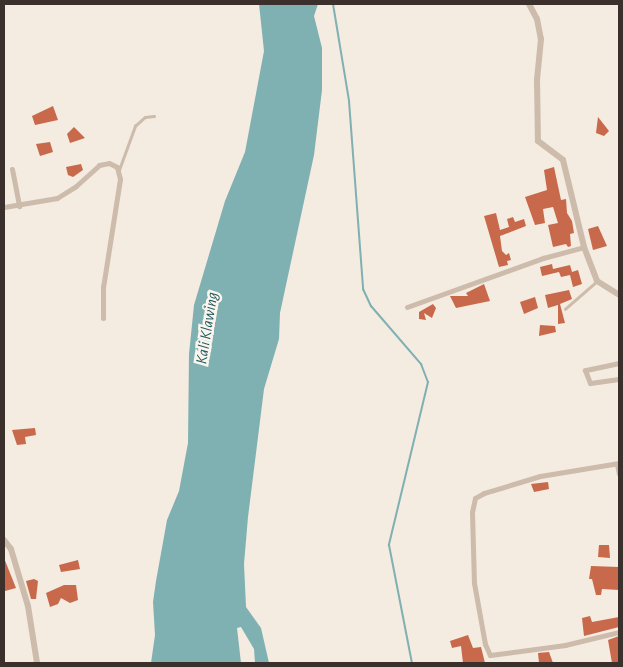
<!DOCTYPE html>
<style>
body{margin:0}
#map{position:relative;width:623px;height:667px;overflow:hidden;background:#f4ebe1;font-family:"Alegreya Sans",sans-serif}
div>[style]{position:absolute}
.water>*{inset:0;background:#7fb0b2}
.stream>*{height:2px;margin:-1px;padding:0 1px;transform-origin:1px;border-radius:1px;background:#7fb0b2}
.building>*{inset:0;background:#c8694b}
.service>*{height:2.5px;margin:-1.25px;padding:0 1.25px;transform-origin:1.25px;border-radius:1.25px;background:#cdbbac}
.minor>*{height:5px;margin:-2.5px;padding:0 2.5px;transform-origin:2.5px;border-radius:2.5px;background:#cdbbac}
.tertiary>*{height:6px;margin:-3px;padding:0 3px;transform-origin:3px;border-radius:3px;background:#cdbbac}
span{translate:-50% -50%;white-space:nowrap;text-align:center;line-height:1.15;-webkit-text-stroke:5px #fbf5ee;paint-order:stroke}
.water-label{font-size:16px;color:#1f5a5e;font-style:italic}
.frame{position:absolute;inset:0;border:5px solid #3b302b;pointer-events:none}
</style>
<div id="map">
<div class="water">
<div style="clip-path:polygon(259px 4px,318px 4px,314px 16px,322px 48px,322px 90px,314px 155px,280px 313px,279px 339px,264px 389px,248px 517px,244px 564px,246px 607px,261px 628px,269px 663px,255px 663px,254px 649px,241px 627px,237px 628px,241px 663px,151px 663px,155px 635px,153px 602px,156px 581px,167px 520px,179px 491px,188px 443px,189px 354px,194px 305px,225px 201px,245px 152px,264px 51px)"></div>
</div>
<div class="stream">
<div style="left:333px;top:4px;width:98px;rotate:80.6deg"></div>
<div style="left:349px;top:101px;width:189px;rotate:85.7deg"></div>
<div style="left:363px;top:289px;width:19px;rotate:65deg"></div>
<div style="left:371px;top:306px;width:77px;rotate:49.2deg"></div>
<div style="left:421px;top:364px;width:19px;rotate:69deg"></div>
<div style="left:428px;top:382px;width:168px;rotate:103.5deg"></div>
<div style="left:389px;top:545px;width:120px;rotate:79deg"></div>
</div>
<div class="building">
<div style="clip-path:polygon(53px 106px,58px 120px,35px 125px,32px 116px)"></div>
<div style="clip-path:polygon(598px 117px,609px 131px,604px 136px,596px 133px)"></div>
<div style="clip-path:polygon(74px 127px,85px 138px,70px 143px,67px 134px)"></div>
<div style="clip-path:polygon(50px 142px,53px 152px,40px 156px,36px 144px)"></div>
<div style="clip-path:polygon(81px 164px,83px 170px,73px 177px,68px 175px,66px 167px)"></div>
<div style="clip-path:polygon(554px 167px,561px 200px,566px 199px,567px 213px,572px 221px,574px 233px,570px 234px,571px 246px,568px 247px,566px 244px,553px 247px,548px 225px,558px 223px,553px 207px,543px 209px,545px 223px,535px 225px,525px 197px,547px 190px,544px 170px)"></div>
<div style="clip-path:polygon(496px 213px,500px 230px,509px 227px,507px 219px,513px 217px,515px 222px,524px 219px,526px 226px,500px 236px,502px 251px,506px 255px,509px 253px,511px 260px,507px 261px,508px 265px,499px 267px,484px 216px)"></div>
<div style="clip-path:polygon(598px 226px,607px 246px,593px 250px,588px 229px)"></div>
<div style="clip-path:polygon(552px 264px,553px 269px,570px 265px,572px 272px,578px 270px,582px 284px,573px 287px,570px 275px,561px 277px,559px 272px,542px 276px,540px 267px)"></div>
<div style="clip-path:polygon(484px 284px,490px 301px,456px 308px,450px 296px,468px 296px,466px 293px)"></div>
<div style="clip-path:polygon(569px 290px,572px 299px,560px 304px,565px 323px,558px 324px,558px 305px,548px 308px,545px 295px)"></div>
<div style="clip-path:polygon(535px 297px,538px 308px,524px 314px,520px 302px)"></div>
<div style="clip-path:polygon(433px 304px,436px 308px,432px 318px,424px 313px,426px 320px,419px 319px,419px 312px)"></div>
<div style="clip-path:polygon(540px 325px,555px 326px,556px 332px,539px 336px)"></div>
<div style="clip-path:polygon(35px 428px,36px 435px,25px 437px,26px 444px,17px 445px,12px 430px)"></div>
<div style="clip-path:polygon(548px 482px,549px 489px,534px 492px,531px 484px)"></div>
<div style="clip-path:polygon(599px 545px,609px 545px,610px 558px,598px 557px)"></div>
<div style="clip-path:polygon(4px 558px,16px 588px,5px 591px,4px 585px)"></div>
<div style="clip-path:polygon(78px 560px,80px 569px,61px 572px,59px 565px)"></div>
<div style="clip-path:polygon(591px 566px,619px 567px,619px 590px,602px 589px,601px 595px,596px 595px,592px 579px,589px 579px)"></div>
<div style="clip-path:polygon(34px 579px,38px 581px,36px 599px,31px 599px,26px 581px)"></div>
<div style="clip-path:polygon(64px 585px,76px 585px,78px 600px,70px 603px,61px 598px,58px 604px,50px 607px,46px 593px)"></div>
<div style="clip-path:polygon(590px 616px,592px 622px,619px 617px,619px 627px,584px 636px,582px 618px)"></div>
<div style="clip-path:polygon(468px 635px,473px 648px,481px 647px,485px 663px,463px 663px,461px 646px,452px 648px,450px 641px)"></div>
<div style="clip-path:polygon(619px 636px,619px 663px,612px 663px,608px 640px)"></div>
<div style="clip-path:polygon(549px 652px,553px 663px,539px 663px,538px 653px)"></div>
</div>
<div class="service">
<div style="left:119px;top:170px;width:47px;rotate:-70deg"></div>
<div style="left:135px;top:126px;width:13px;rotate:-42deg"></div>
<div style="left:145px;top:117px;width:9px;rotate:-6deg"></div>
<div style="left:565px;top:309px;width:43px;rotate:-41.2deg"></div>
</div>
<div class="minor">
<div style="left:12px;top:169px;width:38px;rotate:79deg"></div>
<div style="left:4px;top:207px;width:54px;rotate:-9.6deg"></div>
<div style="left:57px;top:198px;width:22px;rotate:-32deg"></div>
<div style="left:76px;top:186px;width:31px;rotate:-42deg"></div>
<div style="left:99px;top:165px;width:10px;rotate:-11deg"></div>
<div style="left:109px;top:163px;width:9px;rotate:27deg"></div>
<div style="left:117px;top:167px;width:12px;rotate:76deg"></div>
<div style="left:120px;top:179px;width:109px;rotate:98.9deg"></div>
<div style="left:103px;top:287px;width:31px;rotate:90deg"></div>
<div style="left:407px;top:307px;width:145px;rotate:-19.8deg"></div>
<div style="left:543px;top:258px;width:42px;rotate:-15deg"></div>
<div style="left:619px;top:363px;width:35px;rotate:168deg"></div>
<div style="left:585px;top:370px;width:14px;rotate:69deg"></div>
<div style="left:590px;top:383px;width:29px;rotate:-8deg"></div>
<div style="left:619px;top:463px;width:80px;rotate:170.7deg"></div>
<div style="left:540px;top:476px;width:59px;rotate:163.1deg"></div>
<div style="left:484px;top:493px;width:10px;rotate:151deg"></div>
<div style="left:475px;top:498px;width:14px;rotate:102deg"></div>
<div style="left:472px;top:512px;width:71px;rotate:88.4deg"></div>
<div style="left:474px;top:583px;width:62px;rotate:79.8deg"></div>
<div style="left:485px;top:644px;width:12px;rotate:66deg"></div>
<div style="left:490px;top:655px;width:76px;rotate:-7.6deg"></div>
<div style="left:565px;top:645px;width:56px;rotate:-13.5deg"></div>
<div style="left:617px;top:464px;width:10px;rotate:79deg"></div>
</div>
<div class="tertiary">
<div style="left:529px;top:4px;width:17px;rotate:62deg"></div>
<div style="left:537px;top:19px;width:20px;rotate:79deg"></div>
<div style="left:541px;top:39px;width:41px;rotate:95.6deg"></div>
<div style="left:537px;top:80px;width:61px;rotate:89.1deg"></div>
<div style="left:538px;top:141px;width:31px;rotate:37deg"></div>
<div style="left:563px;top:160px;width:89px;rotate:76.4deg"></div>
<div style="left:584px;top:247px;width:36px;rotate:69deg"></div>
<div style="left:597px;top:281px;width:26px;rotate:32deg"></div>
<div style="left:4px;top:540px;width:11px;rotate:52deg"></div>
<div style="left:11px;top:549px;width:59px;rotate:73.4deg"></div>
<div style="left:28px;top:606px;width:58px;rotate:81deg"></div>
</div>
<div class="water-label">
<span style="left:207px;top:328px;rotate:-81deg">Kali Klawing</span>
</div>
<div class="frame"></div>
</div>
